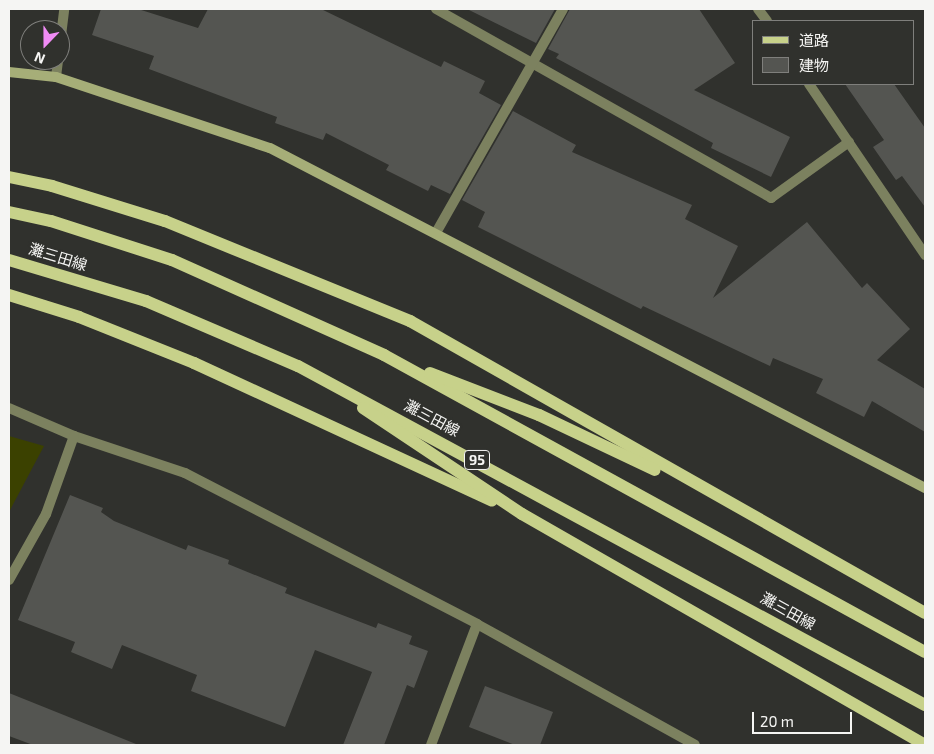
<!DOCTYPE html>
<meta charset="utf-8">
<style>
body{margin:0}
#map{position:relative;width:934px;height:754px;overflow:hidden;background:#30312d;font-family:"Exo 2","Noto Sans JP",sans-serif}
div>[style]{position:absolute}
.green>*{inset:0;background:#3b4100}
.building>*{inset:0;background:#545551}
.street>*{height:10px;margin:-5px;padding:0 5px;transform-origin:5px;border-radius:5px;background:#7c815f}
.secondary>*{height:10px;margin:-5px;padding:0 5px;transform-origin:5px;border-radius:5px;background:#a6ae78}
.primary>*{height:12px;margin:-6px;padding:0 6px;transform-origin:6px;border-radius:6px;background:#c7d18a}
span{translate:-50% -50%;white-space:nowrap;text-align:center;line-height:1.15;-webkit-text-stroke:4px #30312d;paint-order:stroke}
.shield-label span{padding:1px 4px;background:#30312d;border:1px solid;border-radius:4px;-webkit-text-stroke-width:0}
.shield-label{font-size:14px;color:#f5f5f3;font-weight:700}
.street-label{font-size:15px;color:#f5f5f3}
.frame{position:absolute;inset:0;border:10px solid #f5f5f3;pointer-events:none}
.legend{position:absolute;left:752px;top:20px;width:162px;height:65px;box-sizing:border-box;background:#30312d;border:1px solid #7f7f7c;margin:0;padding:6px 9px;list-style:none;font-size:15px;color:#f5f5f3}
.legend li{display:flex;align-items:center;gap:10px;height:25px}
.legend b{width:25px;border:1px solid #7f7f7c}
.north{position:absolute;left:20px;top:20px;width:50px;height:50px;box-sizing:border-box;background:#30312d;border:1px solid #7f7f7c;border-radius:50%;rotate:202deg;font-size:14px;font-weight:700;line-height:20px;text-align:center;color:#f5f5f3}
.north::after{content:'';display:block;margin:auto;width:18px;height:22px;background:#f08bf5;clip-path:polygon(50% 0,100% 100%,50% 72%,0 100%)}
.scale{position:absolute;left:752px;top:712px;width:100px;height:22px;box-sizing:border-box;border:2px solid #f5f5f3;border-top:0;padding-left:6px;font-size:15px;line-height:18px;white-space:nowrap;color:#f5f5f3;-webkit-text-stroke:4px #30312d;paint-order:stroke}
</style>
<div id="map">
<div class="green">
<div style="clip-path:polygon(9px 436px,44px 446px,9px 512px)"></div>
</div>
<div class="building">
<div style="clip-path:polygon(101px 9px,138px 9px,198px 28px,208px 9px,321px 9px,441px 67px,444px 61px,485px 81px,479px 93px,501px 105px,450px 194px,431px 185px,428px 191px,386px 170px,389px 165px,326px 133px,323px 140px,275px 123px,277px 117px,149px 69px,154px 56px,92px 35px)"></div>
<div style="clip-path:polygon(467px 9px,555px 9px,536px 43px)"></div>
<div style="clip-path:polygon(570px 9px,699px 9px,735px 63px,694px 90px,790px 137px,771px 177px,711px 148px,713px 143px,556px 58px,559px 54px,548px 49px)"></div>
<div style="clip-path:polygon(845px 84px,894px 84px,925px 128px,925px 207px,902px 176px,896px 180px,873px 147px,884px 140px)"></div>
<div style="clip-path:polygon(513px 111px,576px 145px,572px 152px,692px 205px,685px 219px,738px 246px,713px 298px,807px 222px,862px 288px,867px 283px,910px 329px,877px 360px,925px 389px,925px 432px,872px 401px,864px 417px,816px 393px,823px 379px,773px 358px,770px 366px,643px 306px,641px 309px,478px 227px,485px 212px,462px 200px)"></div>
<div style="clip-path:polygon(70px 495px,103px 508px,101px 512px,114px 521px,186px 550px,188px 545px,229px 560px,228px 564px,287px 588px,285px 593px,376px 628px,378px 623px,412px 636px,409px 644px,428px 651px,414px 688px,407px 685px,384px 745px,343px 745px,372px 672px,315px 650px,285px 727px,191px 691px,197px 675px,122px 645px,112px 669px,71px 652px,75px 642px,18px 620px)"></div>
<div style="clip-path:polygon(485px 686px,553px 712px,540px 745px,515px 745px,469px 727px)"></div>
<div style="clip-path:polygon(9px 693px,136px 744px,136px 745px,33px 745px,9px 736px)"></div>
</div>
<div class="street">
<div style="left:436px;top:9px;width:385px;rotate:29.4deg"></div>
<div style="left:771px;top:198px;width:96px;rotate:-35.7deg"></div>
<div style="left:758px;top:9px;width:15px;rotate:53deg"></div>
<div style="left:60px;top:44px;width:35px;rotate:-83deg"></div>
<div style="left:56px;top:77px;width:17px;rotate:-83deg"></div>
<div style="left:809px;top:84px;width:207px;rotate:55.8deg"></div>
<div style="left:437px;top:231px;width:255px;rotate:-60.4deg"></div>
<div style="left:9px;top:408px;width:71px;rotate:23.3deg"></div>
<div style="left:74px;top:436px;width:117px;rotate:18.4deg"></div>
<div style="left:185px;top:473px;width:329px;rotate:27.3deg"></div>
<div style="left:477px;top:624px;width:249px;rotate:29deg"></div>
<div style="left:9px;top:580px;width:76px;rotate:-60.7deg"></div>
<div style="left:46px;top:514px;width:83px;rotate:-70.3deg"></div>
<div style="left:431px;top:745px;width:129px;rotate:-69.2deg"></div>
</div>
<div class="secondary">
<div style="left:9px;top:72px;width:47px;rotate:6.1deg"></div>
<div style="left:56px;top:77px;width:225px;rotate:18.4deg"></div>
<div style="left:270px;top:148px;width:738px;rotate:27.43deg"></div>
</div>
<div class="primary">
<div style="left:9px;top:177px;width:44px;rotate:11.8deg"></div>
<div style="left:52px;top:186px;width:118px;rotate:17.2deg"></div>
<div style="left:165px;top:221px;width:265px;rotate:22.2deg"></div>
<div style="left:410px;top:321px;width:592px;rotate:29.55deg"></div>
<div style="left:9px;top:212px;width:43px;rotate:12.1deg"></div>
<div style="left:51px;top:221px;width:127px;rotate:17.9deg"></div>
<div style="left:172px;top:260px;width:232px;rotate:24.1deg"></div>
<div style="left:384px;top:355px;width:617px;rotate:28.77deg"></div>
<div style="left:9px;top:260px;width:143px;rotate:16.7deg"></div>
<div style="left:146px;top:301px;width:165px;rotate:23.2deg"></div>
<div style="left:298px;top:366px;width:713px;rotate:28.4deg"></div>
<div style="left:9px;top:295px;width:73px;rotate:17.4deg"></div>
<div style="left:79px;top:317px;width:124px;rotate:21.8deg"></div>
<div style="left:194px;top:363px;width:328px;rotate:24.8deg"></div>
<div style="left:430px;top:373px;width:117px;rotate:21.1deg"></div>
<div style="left:539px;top:415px;width:128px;rotate:25.4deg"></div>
<div style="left:363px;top:408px;width:191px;rotate:33.7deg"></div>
<div style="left:522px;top:514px;width:465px;rotate:29.8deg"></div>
</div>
<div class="shield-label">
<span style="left:477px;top:460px">95</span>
</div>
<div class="street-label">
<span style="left:58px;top:257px;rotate:17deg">灘三田線</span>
<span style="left:432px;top:418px;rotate:28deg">灘三田線</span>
<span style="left:788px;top:611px;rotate:29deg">灘三田線</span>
</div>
<div class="frame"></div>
<ul class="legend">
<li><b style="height:6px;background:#c7d18a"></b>道路</li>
<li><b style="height:14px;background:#545551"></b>建物</li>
</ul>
<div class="north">N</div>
<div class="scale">20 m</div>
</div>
